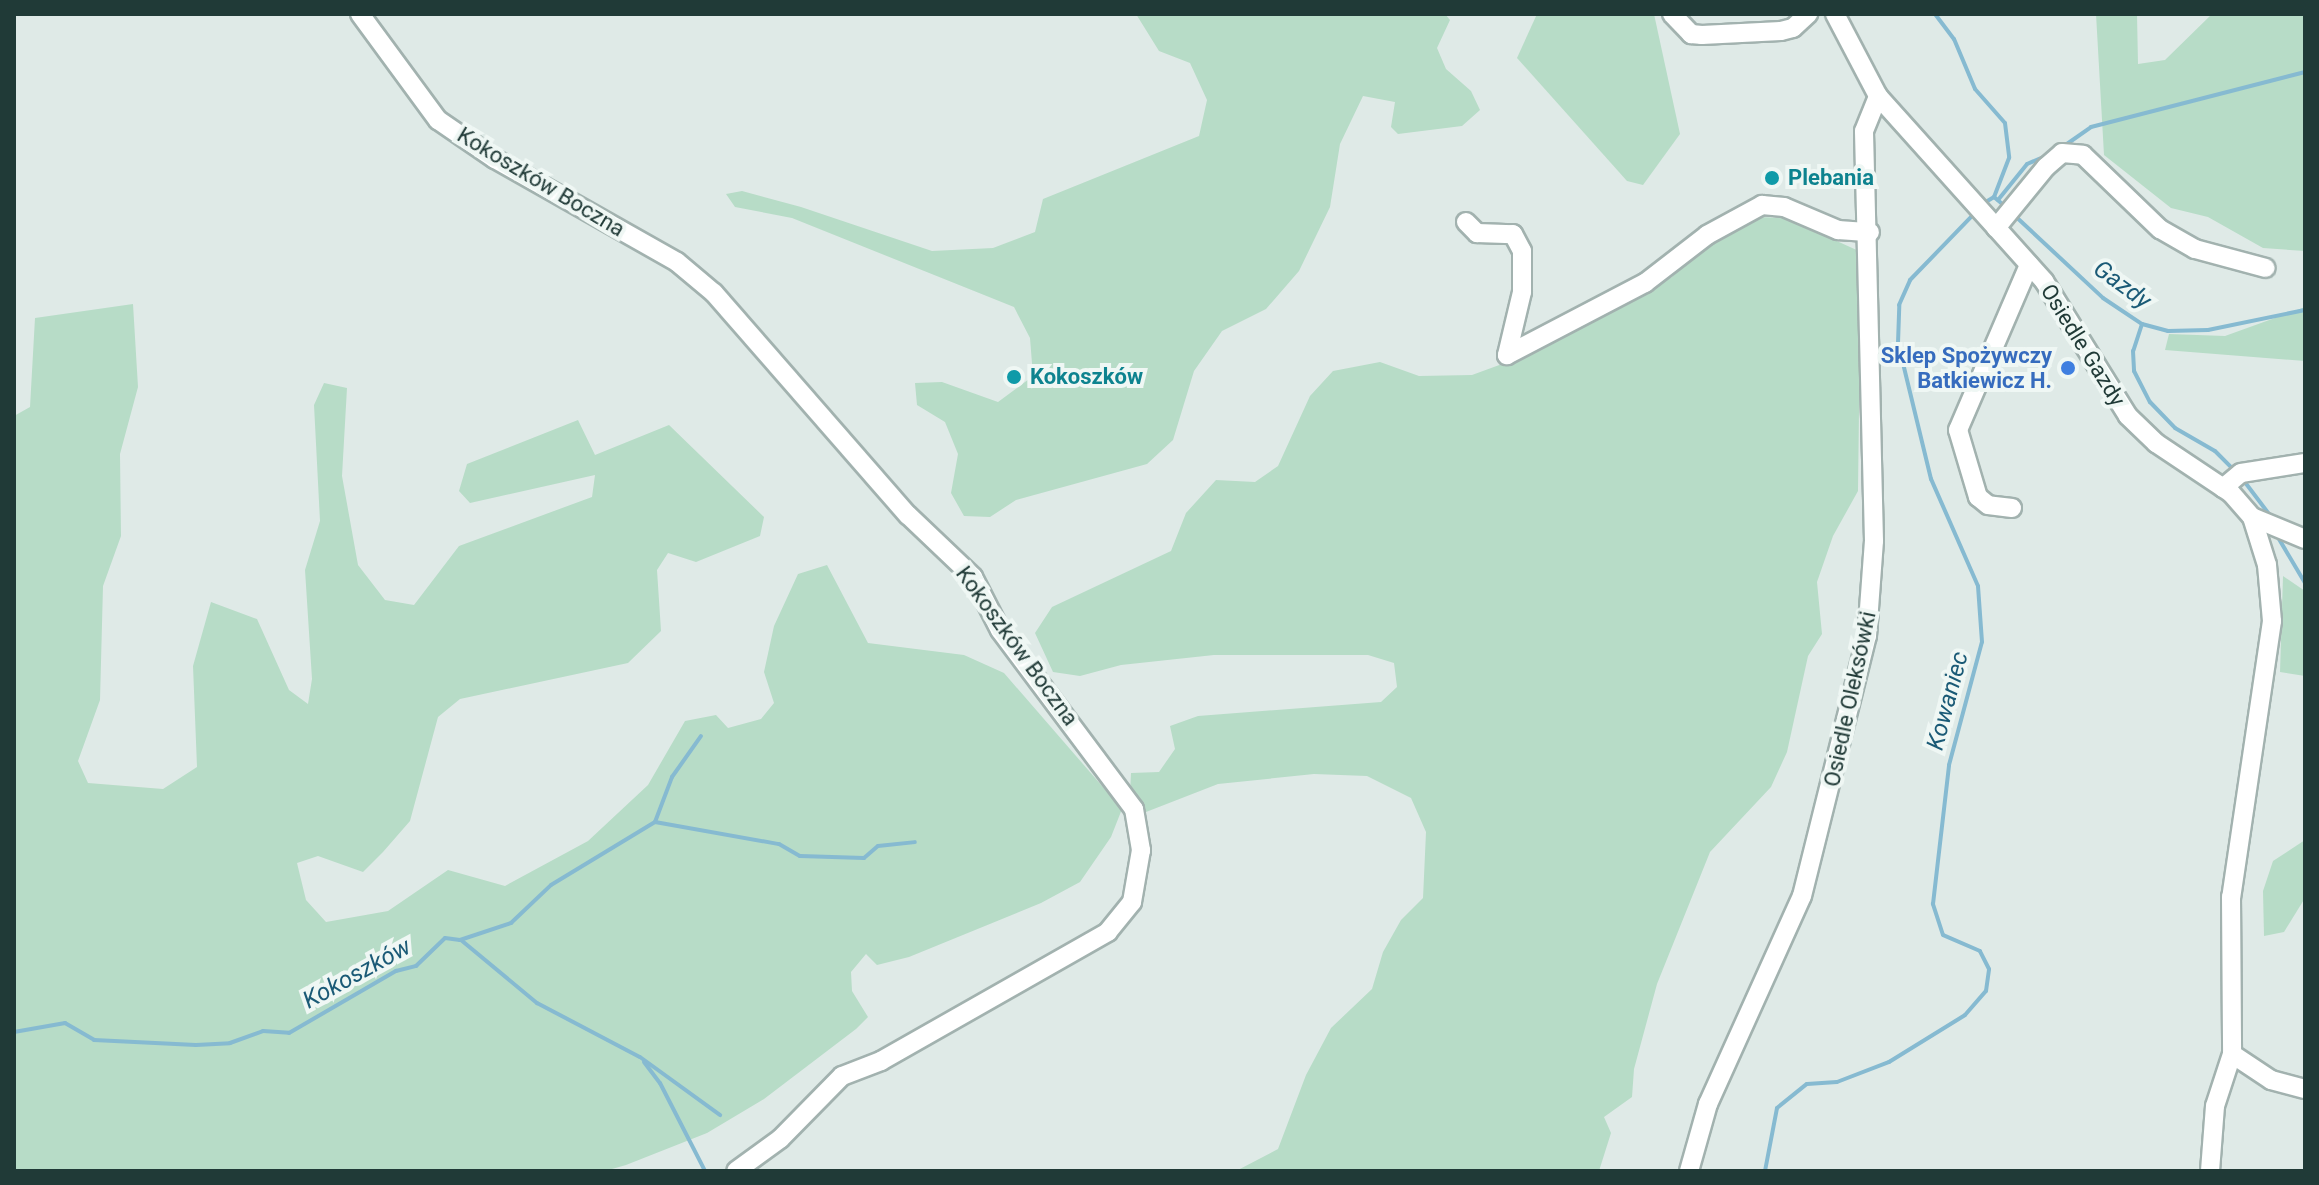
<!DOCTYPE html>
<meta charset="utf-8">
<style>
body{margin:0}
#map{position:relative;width:2319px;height:1185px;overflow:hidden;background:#dfeae7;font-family:Roboto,sans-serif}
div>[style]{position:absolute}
.green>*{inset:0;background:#b7dcc7}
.stream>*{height:4px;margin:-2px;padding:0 2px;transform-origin:2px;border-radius:2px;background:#86bad1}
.roads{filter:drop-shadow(2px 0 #a2b2af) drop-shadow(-2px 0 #a2b2af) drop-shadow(0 2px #a2b2af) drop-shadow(0 -2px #a2b2af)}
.minor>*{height:18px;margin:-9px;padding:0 9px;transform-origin:9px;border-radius:9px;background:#fff}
.dots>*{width:22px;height:22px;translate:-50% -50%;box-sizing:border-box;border:4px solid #eff7f4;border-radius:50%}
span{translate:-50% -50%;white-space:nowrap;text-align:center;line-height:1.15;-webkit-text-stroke:8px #eff7f4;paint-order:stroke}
.culture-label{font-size:22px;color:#0d838f;font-weight:700}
.left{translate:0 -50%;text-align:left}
.street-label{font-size:22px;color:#203a37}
.shop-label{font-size:22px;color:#366cbe;font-weight:700}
.right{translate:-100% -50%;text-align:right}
.water-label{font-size:24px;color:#1a5a76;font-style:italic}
.frame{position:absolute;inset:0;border:16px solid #203a37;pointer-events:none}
</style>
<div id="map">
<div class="green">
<div style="clip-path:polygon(1136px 14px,1445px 14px,1450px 20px,1437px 48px,1446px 69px,1471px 91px,1480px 110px,1462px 126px,1398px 134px,1391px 127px,1395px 102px,1363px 96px,1340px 144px,1330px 207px,1299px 271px,1266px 309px,1222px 331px,1194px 371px,1173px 440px,1147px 464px,1016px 500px,990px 517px,964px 516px,951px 493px,958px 454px,945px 422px,917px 405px,915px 383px,942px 382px,998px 402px,1033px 376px,1030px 338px,1014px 307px,792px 218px,735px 207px,726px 194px,742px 191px,801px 207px,932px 251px,993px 248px,1035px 232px,1043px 199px,1199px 136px,1207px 100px,1190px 63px,1159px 51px)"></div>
<div style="clip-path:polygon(1537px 14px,1654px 14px,1680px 134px,1643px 185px,1627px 181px,1517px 58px)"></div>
<div style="clip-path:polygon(2096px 14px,2137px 14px,2138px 64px,2165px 60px,2212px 14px,2305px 14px,2305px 251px,2263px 248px,2208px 217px,2171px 208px,2104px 155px)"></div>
<div style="clip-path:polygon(1757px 217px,1786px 218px,1861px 252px,1858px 491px,1833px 536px,1817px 582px,1822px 634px,1808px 656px,1787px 752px,1771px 787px,1710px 852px,1657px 984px,1634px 1069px,1632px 1097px,1604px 1117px,1611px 1133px,1599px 1171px,1236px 1171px,1278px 1149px,1306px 1075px,1331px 1028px,1372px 989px,1383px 952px,1401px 920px,1423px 898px,1426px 832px,1411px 798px,1367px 776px,1314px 774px,1218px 784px,1146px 812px,1130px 794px,1131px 773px,1159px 772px,1175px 749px,1170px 726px,1198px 716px,1381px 702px,1397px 687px,1394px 663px,1368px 655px,1214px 655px,1121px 665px,1080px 676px,1053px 672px,1035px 633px,1052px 607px,1171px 551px,1186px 513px,1216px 480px,1255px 482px,1278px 466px,1310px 396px,1333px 371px,1380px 362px,1419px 376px,1472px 375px,1535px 352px,1672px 277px,1709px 242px)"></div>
<div style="clip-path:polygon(133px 304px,138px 387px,120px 454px,121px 536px,103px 586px,100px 700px,78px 761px,88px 783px,163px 789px,197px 767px,193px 666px,211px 602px,257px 619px,289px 690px,308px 704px,312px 679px,305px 570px,320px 521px,314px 405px,324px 383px,347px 388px,342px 476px,358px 565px,385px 600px,414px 605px,459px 546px,592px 497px,595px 475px,470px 503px,459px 491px,467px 464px,578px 420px,595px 455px,669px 425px,764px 517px,760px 536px,696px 562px,668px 553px,657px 570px,661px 631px,628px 663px,460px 699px,438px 717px,410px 821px,383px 852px,363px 872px,318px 856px,297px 863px,306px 900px,326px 922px,388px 911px,448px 870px,505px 886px,588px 841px,648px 785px,685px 721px,716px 715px,728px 728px,761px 719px,774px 703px,764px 672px,774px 626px,798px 574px,827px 565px,868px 643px,964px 655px,1004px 673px,1122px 809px,1111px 837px,1080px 882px,1041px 903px,909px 957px,877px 965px,866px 954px,851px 972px,852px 991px,868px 1017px,856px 1029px,764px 1099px,707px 1133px,626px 1165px,605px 1171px,14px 1171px,14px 416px,30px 407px,35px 318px)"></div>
<div style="clip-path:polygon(2305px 307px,2305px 361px,2165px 350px,2169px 334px,2225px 336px)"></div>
<div style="clip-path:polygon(2283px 576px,2305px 591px,2305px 676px,2280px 672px)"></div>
<div style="clip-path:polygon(2305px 840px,2305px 898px,2284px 932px,2264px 936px,2263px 891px,2273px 861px)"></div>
</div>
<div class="stream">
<div style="left:1935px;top:14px;width:31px;rotate:53deg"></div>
<div style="left:1954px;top:39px;width:54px;rotate:67.2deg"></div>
<div style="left:1975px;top:89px;width:45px;rotate:48.6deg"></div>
<div style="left:2005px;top:123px;width:35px;rotate:83deg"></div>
<div style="left:2009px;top:158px;width:42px;rotate:111deg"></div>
<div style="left:1994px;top:197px;width:12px;rotate:149deg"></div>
<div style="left:2064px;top:146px;width:33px;rotate:-35deg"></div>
<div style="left:2091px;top:127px;width:221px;rotate:-14.4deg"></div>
<div style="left:1994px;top:197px;width:17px;rotate:40deg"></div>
<div style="left:1998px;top:200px;width:46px;rotate:-51.1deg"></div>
<div style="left:2027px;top:164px;width:21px;rotate:-23deg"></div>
<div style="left:2013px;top:214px;width:123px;rotate:43deg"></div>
<div style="left:2103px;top:298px;width:47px;rotate:33.7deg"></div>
<div style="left:2142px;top:324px;width:27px;rotate:15deg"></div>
<div style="left:2168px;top:331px;width:40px;rotate:-1.4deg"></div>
<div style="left:2208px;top:330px;width:99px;rotate:-11.7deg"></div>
<div style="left:2142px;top:324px;width:28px;rotate:108deg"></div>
<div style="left:2133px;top:351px;width:20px;rotate:87deg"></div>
<div style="left:2134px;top:371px;width:35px;rotate:63deg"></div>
<div style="left:2150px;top:402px;width:36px;rotate:46deg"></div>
<div style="left:2175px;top:428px;width:46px;rotate:29.9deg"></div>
<div style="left:2215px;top:451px;width:28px;rotate:45deg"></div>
<div style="left:2241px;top:477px;width:51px;rotate:52.9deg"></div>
<div style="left:2276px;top:534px;width:57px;rotate:59.4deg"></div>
<div style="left:655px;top:822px;width:48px;rotate:-69.3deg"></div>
<div style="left:672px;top:777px;width:50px;rotate:-54.7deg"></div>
<div style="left:461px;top:940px;width:99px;rotate:39.7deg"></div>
<div style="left:537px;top:1003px;width:116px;rotate:27.7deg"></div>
<div style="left:640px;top:1057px;width:99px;rotate:35.9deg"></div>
<div style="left:14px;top:1032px;width:52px;rotate:-10deg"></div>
<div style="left:65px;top:1023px;width:34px;rotate:30deg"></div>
<div style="left:94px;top:1040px;width:102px;rotate:2.8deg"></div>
<div style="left:196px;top:1045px;width:34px;rotate:-3deg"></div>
<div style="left:230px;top:1043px;width:35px;rotate:-20deg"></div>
<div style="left:263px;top:1031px;width:26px;rotate:4deg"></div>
<div style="left:289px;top:1033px;width:124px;rotate:-30.1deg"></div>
<div style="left:396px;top:971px;width:21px;rotate:-14deg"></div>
<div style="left:416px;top:966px;width:40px;rotate:-44deg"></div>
<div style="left:445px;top:938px;width:15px;rotate:8deg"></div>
<div style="left:460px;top:940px;width:54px;rotate:-18.4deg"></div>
<div style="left:511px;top:923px;width:55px;rotate:-43.5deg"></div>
<div style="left:551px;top:885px;width:122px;rotate:-31.2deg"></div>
<div style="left:655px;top:822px;width:126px;rotate:10.1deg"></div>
<div style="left:779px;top:844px;width:24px;rotate:30deg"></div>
<div style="left:800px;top:856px;width:64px;rotate:1.8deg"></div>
<div style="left:864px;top:858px;width:18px;rotate:-41deg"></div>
<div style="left:878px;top:846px;width:37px;rotate:-6deg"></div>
<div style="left:644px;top:1062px;width:26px;rotate:53deg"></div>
<div style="left:660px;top:1083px;width:99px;rotate:62.9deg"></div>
<div style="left:1765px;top:1171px;width:64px;rotate:-79.2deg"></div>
<div style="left:1777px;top:1108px;width:38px;rotate:-39deg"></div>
<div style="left:1807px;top:1084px;width:30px;rotate:-4deg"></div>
<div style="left:1837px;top:1082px;width:56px;rotate:-21deg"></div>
<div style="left:1889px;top:1062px;width:89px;rotate:-31.7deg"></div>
<div style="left:1965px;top:1015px;width:32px;rotate:-49deg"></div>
<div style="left:1986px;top:991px;width:22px;rotate:-82deg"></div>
<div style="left:1989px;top:969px;width:20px;rotate:-117deg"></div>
<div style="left:1980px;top:951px;width:40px;rotate:-156.6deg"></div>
<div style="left:1943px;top:935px;width:33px;rotate:-108deg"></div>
<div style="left:1933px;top:904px;width:140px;rotate:-83.4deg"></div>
<div style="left:1949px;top:765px;width:127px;rotate:-75deg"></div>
<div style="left:1982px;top:642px;width:56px;rotate:-94.1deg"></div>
<div style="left:1978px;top:586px;width:117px;rotate:-113.7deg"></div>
<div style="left:1931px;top:479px;width:140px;rotate:-103.6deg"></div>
<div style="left:1898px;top:343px;width:38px;rotate:-88deg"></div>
<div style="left:1899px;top:305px;width:27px;rotate:-66deg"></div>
<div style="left:1910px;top:280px;width:93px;rotate:-45.9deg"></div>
</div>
<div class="roads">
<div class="minor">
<div style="left:360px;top:14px;width:132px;rotate:53.7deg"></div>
<div style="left:438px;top:120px;width:69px;rotate:34.4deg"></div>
<div style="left:495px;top:159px;width:209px;rotate:29.5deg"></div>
<div style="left:677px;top:262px;width:48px;rotate:40deg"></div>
<div style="left:714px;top:293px;width:295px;rotate:48.9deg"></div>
<div style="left:908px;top:515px;width:90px;rotate:43.6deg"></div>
<div style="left:973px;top:577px;width:59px;rotate:63deg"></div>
<div style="left:1000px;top:630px;width:224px;rotate:53.2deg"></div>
<div style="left:1134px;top:809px;width:42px;rotate:80.3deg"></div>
<div style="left:1141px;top:850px;width:53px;rotate:99.8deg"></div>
<div style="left:1132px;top:902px;width:38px;rotate:129deg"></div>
<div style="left:1108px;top:932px;width:261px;rotate:150.4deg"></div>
<div style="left:881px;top:1061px;width:42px;rotate:159deg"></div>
<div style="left:842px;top:1076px;width:88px;rotate:134.5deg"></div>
<div style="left:780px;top:1139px;width:54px;rotate:144deg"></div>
<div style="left:1672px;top:14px;width:28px;rotate:46deg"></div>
<div style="left:1691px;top:34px;width:11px;rotate:5deg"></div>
<div style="left:1702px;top:35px;width:79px;rotate:-2.9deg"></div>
<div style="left:1781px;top:31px;width:12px;rotate:-14deg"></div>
<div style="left:1793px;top:28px;width:21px;rotate:-43deg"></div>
<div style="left:1835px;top:14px;width:93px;rotate:62.3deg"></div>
<div style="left:1878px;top:96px;width:249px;rotate:48.1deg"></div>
<div style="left:2044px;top:281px;width:159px;rotate:58.1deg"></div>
<div style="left:2128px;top:416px;width:39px;rotate:44deg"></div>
<div style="left:2156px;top:443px;width:90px;rotate:33.7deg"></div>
<div style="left:2231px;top:493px;width:32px;rotate:49deg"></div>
<div style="left:2252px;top:517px;width:57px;rotate:22.5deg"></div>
<div style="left:1466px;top:222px;width:16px;rotate:45deg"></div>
<div style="left:1477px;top:233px;width:36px;rotate:2deg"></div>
<div style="left:1513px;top:234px;width:19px;rotate:62deg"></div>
<div style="left:1522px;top:251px;width:41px;rotate:90deg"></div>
<div style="left:1522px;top:292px;width:65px;rotate:103.4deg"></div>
<div style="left:1507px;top:355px;width:156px;rotate:-27.6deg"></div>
<div style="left:1645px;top:283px;width:78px;rotate:-37.7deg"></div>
<div style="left:1707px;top:235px;width:63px;rotate:-28.6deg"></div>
<div style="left:1762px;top:205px;width:22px;rotate:5deg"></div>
<div style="left:1784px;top:207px;width:59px;rotate:23.1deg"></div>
<div style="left:1838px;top:230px;width:32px;rotate:4deg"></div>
<div style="left:1996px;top:228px;width:79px;rotate:-50.7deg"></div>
<div style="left:2046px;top:167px;width:21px;rotate:-41deg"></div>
<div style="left:2062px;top:153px;width:21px;rotate:5deg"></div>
<div style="left:2083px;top:155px;width:107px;rotate:43.9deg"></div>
<div style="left:2160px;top:229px;width:40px;rotate:29.7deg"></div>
<div style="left:2195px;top:249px;width:73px;rotate:15deg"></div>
<div style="left:2223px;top:488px;width:23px;rotate:-40deg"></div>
<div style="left:2241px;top:473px;width:65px;rotate:-8.9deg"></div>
<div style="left:2012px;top:508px;width:24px;rotate:-173deg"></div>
<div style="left:1988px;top:505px;width:13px;rotate:-141deg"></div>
<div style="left:1978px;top:497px;width:70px;rotate:-106.6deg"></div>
<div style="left:1958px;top:430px;width:180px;rotate:-66.7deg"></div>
<div style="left:2252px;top:517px;width:50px;rotate:72.6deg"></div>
<div style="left:2267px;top:565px;width:56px;rotate:84.9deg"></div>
<div style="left:2272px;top:621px;width:279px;rotate:98.4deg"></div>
<div style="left:2231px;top:897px;width:157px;rotate:89.6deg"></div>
<div style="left:2232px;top:1054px;width:47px;rotate:33.7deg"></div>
<div style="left:2271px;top:1080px;width:35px;rotate:15deg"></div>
<div style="left:1689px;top:1171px;width:70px;rotate:-74.2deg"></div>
<div style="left:1708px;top:1104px;width:228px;rotate:-65.7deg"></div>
<div style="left:1802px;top:896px;width:268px;rotate:-76deg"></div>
<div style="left:1867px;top:636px;width:95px;rotate:-85.8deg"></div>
<div style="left:1874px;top:541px;width:410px;rotate:-91.4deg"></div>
<div style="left:1864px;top:131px;width:38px;rotate:-68deg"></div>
<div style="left:2210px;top:1171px;width:65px;rotate:-85.6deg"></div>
<div style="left:2215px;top:1106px;width:55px;rotate:-71.9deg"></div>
</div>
</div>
<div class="dots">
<div style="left:1772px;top:178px;background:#0f9aa8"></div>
<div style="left:2068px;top:368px;background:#3f7fe0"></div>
<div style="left:1014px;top:377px;background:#0f9aa8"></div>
</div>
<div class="culture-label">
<span class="left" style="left:1788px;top:178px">Plebania</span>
<span class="left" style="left:1030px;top:377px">Kokoszków</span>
</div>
<div class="street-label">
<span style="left:541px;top:182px;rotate:31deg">Kokoszków Boczna</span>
<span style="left:2083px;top:345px;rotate:58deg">Osiedle Gazdy</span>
<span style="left:1017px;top:646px;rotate:54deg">Kokoszków Boczna</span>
<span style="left:1850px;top:699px;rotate:-78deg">Osiedle Oleksówki</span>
</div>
<div class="shop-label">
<span class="right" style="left:2052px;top:368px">Sklep Spożywczy<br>Batkiewicz H.</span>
</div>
<div class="water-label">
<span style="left:2122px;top:285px;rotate:36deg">Gazdy</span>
<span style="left:1948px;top:701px;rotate:-75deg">Kowaniec</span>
<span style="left:357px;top:974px;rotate:-29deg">Kokoszków</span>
</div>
<div class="frame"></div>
</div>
